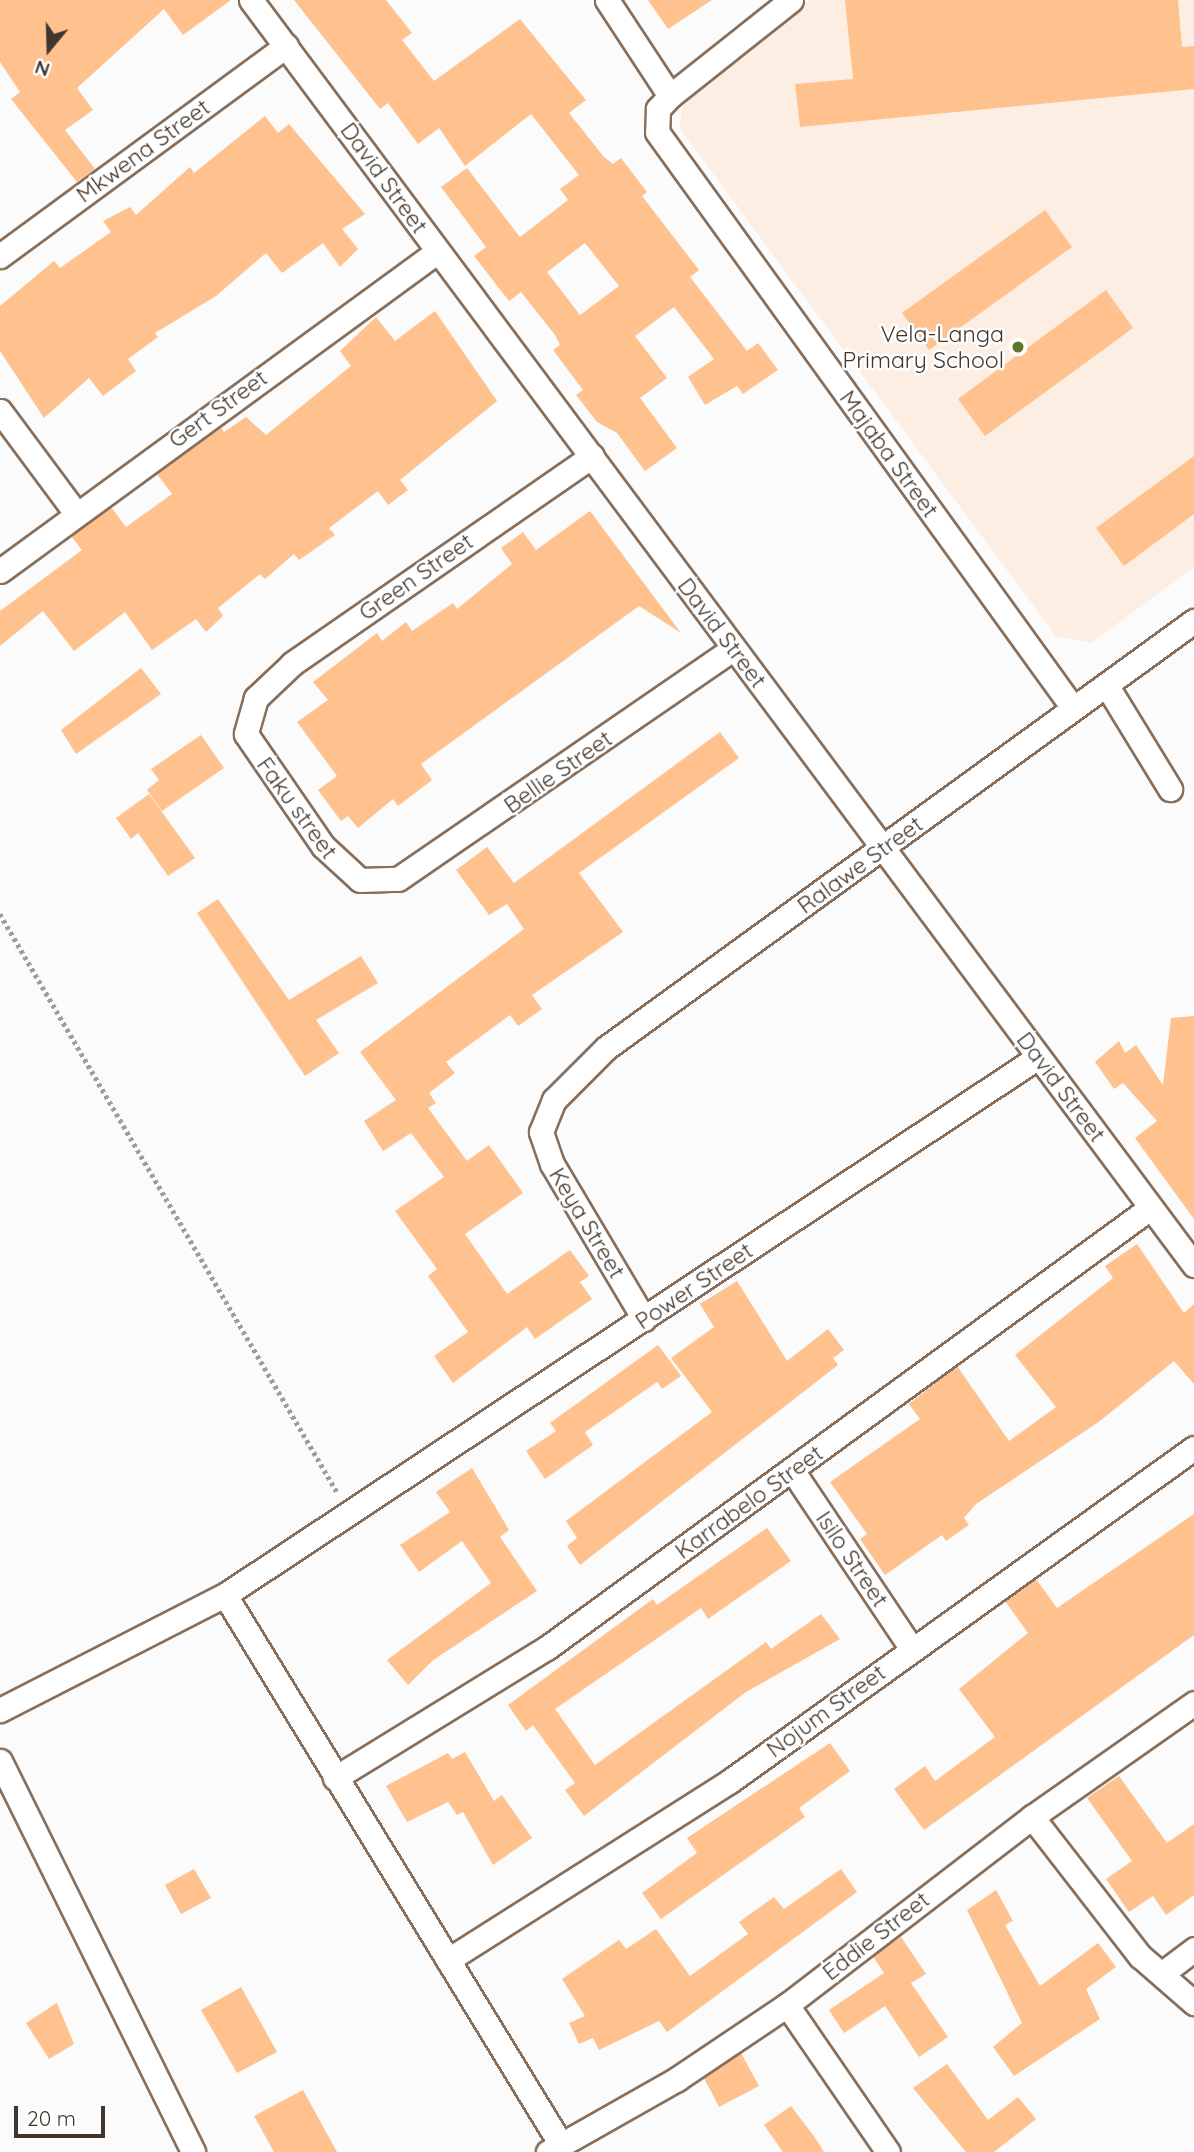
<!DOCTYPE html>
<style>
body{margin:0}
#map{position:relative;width:1194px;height:2152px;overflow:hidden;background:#fbfbfb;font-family:Quicksand,sans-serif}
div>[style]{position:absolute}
.built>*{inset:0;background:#fceee3}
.building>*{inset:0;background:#ffc18d}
.path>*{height:4.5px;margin-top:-2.25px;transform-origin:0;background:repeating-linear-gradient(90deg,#a19c98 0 3.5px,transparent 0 7px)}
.roads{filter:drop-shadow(2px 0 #876f5b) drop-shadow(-2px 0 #876f5b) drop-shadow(0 2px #876f5b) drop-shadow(0 -2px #876f5b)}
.minor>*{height:23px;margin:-11.5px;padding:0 11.5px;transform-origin:11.5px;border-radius:11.5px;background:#fff}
.dots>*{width:19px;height:19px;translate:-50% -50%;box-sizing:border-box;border:4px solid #fff;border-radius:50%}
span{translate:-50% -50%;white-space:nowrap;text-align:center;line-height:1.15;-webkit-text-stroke:5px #fff;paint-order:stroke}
.street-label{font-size:23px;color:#40362d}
.poi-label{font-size:23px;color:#40362d}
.right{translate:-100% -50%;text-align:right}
.north{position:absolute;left:14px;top:14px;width:70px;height:70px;-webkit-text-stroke:5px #fff;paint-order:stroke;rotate:199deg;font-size:19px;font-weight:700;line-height:28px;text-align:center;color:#40362d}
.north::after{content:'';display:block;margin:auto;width:24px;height:32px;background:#40362d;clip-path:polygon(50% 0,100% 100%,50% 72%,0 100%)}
.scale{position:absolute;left:14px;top:2106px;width:91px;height:32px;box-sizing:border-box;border:4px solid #40362d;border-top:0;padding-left:9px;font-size:21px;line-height:24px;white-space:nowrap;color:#40362d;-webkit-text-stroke:5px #fff;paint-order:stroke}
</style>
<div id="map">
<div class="built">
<div style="clip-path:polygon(809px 0,1194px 0,1194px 567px,1091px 643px,1056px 636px,679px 128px,686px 91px)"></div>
</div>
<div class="building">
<div style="clip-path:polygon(0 0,231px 0,183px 35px,164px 9px,77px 88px,93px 110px,65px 130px,95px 169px,77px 182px,11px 99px,20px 92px,0 62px)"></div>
<div style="clip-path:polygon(evenodd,294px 0,386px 0,412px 33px,402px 40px,434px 81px,520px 19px,586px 100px,569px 113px,604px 157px,613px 164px,621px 158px,647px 192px,642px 196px,699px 270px,690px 277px,747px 351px,758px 343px,778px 370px,743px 394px,737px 386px,705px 405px,688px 377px,714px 359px,674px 307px,635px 336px,667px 378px,640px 398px,677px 448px,645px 471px,617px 433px,597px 422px,576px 395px,583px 390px,553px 350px,560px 345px,555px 335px,521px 292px,509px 301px,474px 256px,486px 247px,441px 187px,467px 168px,520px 237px,568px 200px,560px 189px,579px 175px,531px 114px,465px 166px,439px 128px,418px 144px,388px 103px,380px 109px,294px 0,585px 243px,619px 286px,580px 315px,547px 272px,585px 243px)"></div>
<div style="clip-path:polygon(648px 0,712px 0,668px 29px)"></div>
<div style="clip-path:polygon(845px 0,1178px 0,1182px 47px,1194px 46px,1194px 89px,800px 127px,795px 84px,853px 79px)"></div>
<div style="clip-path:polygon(265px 116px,278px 133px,289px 124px,365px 214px,342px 229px,358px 249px,340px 267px,323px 243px,282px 273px,266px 253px,216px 296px,155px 333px,158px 337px,128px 359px,136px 371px,103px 396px,89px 378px,44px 418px,0 351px,0 306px,54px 261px,60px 268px,111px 232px,103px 221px,130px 207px,136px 215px,190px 167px,194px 173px)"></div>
<div style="clip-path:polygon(1045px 210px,1072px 247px,929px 350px,902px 313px)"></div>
<div style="clip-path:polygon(1106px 290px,1133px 328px,985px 436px,958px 399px)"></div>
<div style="clip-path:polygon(435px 311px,497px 401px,400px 480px,408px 490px,388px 505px,378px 491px,329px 528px,335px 535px,299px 560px,294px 554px,265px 579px,260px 574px,218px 608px,223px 616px,206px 632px,196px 619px,152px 650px,125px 612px,74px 651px,43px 611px,0 646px,0 611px,82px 550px,71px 536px,111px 507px,126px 527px,172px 494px,157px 474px,221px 428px,224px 432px,246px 417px,266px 435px,351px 366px,340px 351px,376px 317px,395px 341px)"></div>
<div style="clip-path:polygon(1194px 456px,1194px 514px,1124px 566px,1096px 528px)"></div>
<div style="clip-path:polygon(590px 511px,681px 633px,639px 606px,421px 764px,432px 780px,398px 806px,393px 799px,358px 828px,348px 816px,341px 821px,318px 790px,337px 776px,297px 722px,328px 700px,313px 682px,377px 633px,382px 641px,406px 622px,412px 631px,453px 603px,457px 609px,512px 564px,501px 548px,523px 532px,536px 550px)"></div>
<div style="clip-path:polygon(141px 668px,161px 694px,76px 754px,61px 730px)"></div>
<div style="clip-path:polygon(720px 732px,739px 758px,579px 873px,623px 932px,532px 995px,542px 1009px,518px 1026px,510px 1015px,446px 1062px,455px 1073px,429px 1093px,436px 1103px,428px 1108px,467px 1161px,489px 1145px,523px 1193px,465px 1234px,507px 1294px,570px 1250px,589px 1276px,580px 1282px,592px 1299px,535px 1339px,527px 1327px,453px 1383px,434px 1356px,468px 1332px,428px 1276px,437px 1269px,395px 1211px,444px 1177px,411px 1133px,383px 1151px,364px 1121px,396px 1100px,360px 1052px,524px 929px,507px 904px,489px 915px,456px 870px,487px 847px,514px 883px)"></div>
<div style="clip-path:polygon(201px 735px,224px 768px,162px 811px,147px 790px,159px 780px,151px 769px)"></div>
<div style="clip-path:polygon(149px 794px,195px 858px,168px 876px,138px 833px,131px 839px,116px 818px)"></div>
<div style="clip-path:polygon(218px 899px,289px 1000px,361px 956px,378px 983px,316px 1020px,339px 1053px,305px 1076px,197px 913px)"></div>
<div style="clip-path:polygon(1194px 1016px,1194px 1219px,1135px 1138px,1157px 1121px,1123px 1083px,1114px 1089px,1095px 1062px,1119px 1041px,1125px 1053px,1136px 1045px,1163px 1085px,1171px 1018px)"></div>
<div style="clip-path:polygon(1137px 1244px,1184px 1313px,1194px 1304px,1194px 1384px,1174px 1361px,1100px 1421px,976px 1504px,964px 1518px,969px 1525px,946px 1541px,942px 1535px,885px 1575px,860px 1539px,867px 1534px,830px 1482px,920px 1419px,909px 1404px,957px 1366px,1009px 1441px,1056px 1407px,1015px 1355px,1113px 1278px,1105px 1266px)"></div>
<div style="clip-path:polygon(737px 1281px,787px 1361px,828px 1329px,844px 1350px,833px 1358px,838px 1365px,580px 1565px,567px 1546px,577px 1538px,566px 1521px,712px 1412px,671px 1358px,714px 1327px,700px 1304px)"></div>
<div style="clip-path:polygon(658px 1345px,681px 1376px,662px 1389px,657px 1382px,585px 1432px,593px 1445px,545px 1479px,526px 1451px,556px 1431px,550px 1423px)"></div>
<div style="clip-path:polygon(472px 1468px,509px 1530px,500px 1537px,537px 1591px,432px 1661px,408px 1685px,387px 1660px,491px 1583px,462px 1541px,419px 1572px,400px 1545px,450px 1512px,436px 1492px)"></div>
<div style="clip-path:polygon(1194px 1514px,1194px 1635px,924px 1830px,894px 1789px,925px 1766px,935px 1781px,995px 1737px,959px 1689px,1028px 1633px,1005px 1601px,1036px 1579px,1057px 1608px)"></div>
<div style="clip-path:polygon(767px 1528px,791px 1561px,708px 1619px,701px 1608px,555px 1709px,595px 1765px,766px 1642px,771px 1649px,821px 1614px,840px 1639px,746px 1692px,584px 1816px,565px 1790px,575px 1783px,533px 1725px,526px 1731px,508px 1705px,653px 1599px,657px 1605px)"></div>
<div style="clip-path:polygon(830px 1743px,850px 1771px,799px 1808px,805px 1817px,661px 1919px,642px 1893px,697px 1853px,687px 1838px)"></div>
<div style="clip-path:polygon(465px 1752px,494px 1801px,502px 1795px,532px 1838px,493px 1865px,463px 1812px,457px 1815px,448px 1802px,407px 1822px,386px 1786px,448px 1753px,452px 1759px)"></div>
<div style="clip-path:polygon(1119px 1776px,1167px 1843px,1194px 1824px,1194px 1895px,1166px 1915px,1153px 1896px,1129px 1912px,1106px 1879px,1132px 1861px,1087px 1798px)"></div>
<div style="clip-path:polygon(194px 1869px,211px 1898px,181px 1914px,165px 1885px)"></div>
<div style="clip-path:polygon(841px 1869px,857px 1892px,667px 2032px,659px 2021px,599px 2050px,593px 2038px,579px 2044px,569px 2023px,585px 2016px,562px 1979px,619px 1940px,626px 1949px,656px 1929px,690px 1976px,748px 1934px,739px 1922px,774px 1897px,784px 1909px)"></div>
<div style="clip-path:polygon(996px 1890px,1013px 1921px,1005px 1925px,1040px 1986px,1098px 1943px,1116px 1967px,1086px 1989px,1100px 2019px,1014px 2076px,993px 2047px,1022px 2023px,967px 1910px)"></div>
<div style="clip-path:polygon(901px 1937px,926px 1974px,911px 1983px,948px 2037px,919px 2057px,885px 2006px,844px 2033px,829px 2010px,884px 1973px,873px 1956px)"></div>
<div style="clip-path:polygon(241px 1987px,277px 2052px,237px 2073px,201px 2010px)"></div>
<div style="clip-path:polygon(57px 2003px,74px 2044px,49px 2059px,26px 2023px)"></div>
<div style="clip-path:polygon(741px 2053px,759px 2086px,719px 2107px,704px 2078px)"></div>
<div style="clip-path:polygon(947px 2064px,988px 2120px,1018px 2097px,1036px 2119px,994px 2152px,966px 2152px,913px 2088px)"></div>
<div style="clip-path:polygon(303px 2090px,337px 2152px,274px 2152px,254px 2116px)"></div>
<div style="clip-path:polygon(791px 2106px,816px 2139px,824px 2152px,783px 2152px,764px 2125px)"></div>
</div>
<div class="path">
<div style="left:0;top:914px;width:669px;rotate:59.76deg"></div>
</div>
<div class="roads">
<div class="minor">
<div style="left:251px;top:0;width:1578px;rotate:53.3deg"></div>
<div style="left:607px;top:0;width:115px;rotate:56.7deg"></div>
<div style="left:791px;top:0;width:154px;rotate:141.6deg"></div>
<div style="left:670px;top:96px;width:18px;rotate:133deg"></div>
<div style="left:658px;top:109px;width:23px;rotate:92deg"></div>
<div style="left:657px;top:132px;width:711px;rotate:54.16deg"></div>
<div style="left:0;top:256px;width:355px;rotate:-36.3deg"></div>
<div style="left:0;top:411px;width:126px;rotate:53.4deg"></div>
<div style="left:592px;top:456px;width:365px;rotate:145.3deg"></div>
<div style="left:292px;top:664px;width:50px;rotate:136.6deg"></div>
<div style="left:256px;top:698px;width:37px;rotate:106deg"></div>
<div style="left:246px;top:734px;width:136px;rotate:55.5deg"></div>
<div style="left:323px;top:846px;width:50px;rotate:42.6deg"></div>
<div style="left:360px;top:880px;width:38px;rotate:-2deg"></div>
<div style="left:398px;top:879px;width:406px;rotate:-34.5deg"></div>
<div style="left:0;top:571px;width:542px;rotate:-36.15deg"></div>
<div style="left:1107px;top:686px;width:121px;rotate:58.5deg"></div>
<div style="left:644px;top:1319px;width:180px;rotate:-120.7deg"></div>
<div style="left:552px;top:1164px;width:34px;rotate:-109deg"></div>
<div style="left:541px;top:1132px;width:35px;rotate:-68deg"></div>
<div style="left:554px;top:1100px;width:74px;rotate:-45deg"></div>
<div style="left:606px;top:1048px;width:727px;rotate:-35.99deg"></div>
<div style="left:792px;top:1470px;width:214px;rotate:56.2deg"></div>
<div style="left:0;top:1710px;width:253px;rotate:-27.1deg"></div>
<div style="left:0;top:1761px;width:436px;rotate:63.7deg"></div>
<div style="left:335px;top:1778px;width:250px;rotate:-31.6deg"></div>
<div style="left:548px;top:1647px;width:745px;rotate:-36.1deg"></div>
<div style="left:1032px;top:1817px;width:176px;rotate:52.2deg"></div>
<div style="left:1140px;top:1956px;width:72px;rotate:41deg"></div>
<div style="left:448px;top:1960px;width:334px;rotate:-32.4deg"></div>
<div style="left:730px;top:1781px;width:571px;rotate:-35.67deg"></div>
<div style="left:1164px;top:1972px;width:38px;rotate:-37deg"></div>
<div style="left:787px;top:2005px;width:178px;rotate:55.5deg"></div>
<div style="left:560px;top:2143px;width:642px;rotate:-121.44deg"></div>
<div style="left:225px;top:1595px;width:975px;rotate:-33.49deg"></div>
<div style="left:548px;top:2152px;width:148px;rotate:-29.5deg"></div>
<div style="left:677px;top:2079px;width:133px;rotate:-33.9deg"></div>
<div style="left:787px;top:2005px;width:309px;rotate:-37.5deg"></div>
<div style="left:1032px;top:1817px;width:198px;rotate:-35.1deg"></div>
</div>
</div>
<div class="dots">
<div style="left:1018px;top:347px;background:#5a772c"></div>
</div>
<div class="street-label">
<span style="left:143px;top:151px;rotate:-36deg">Mkwena Street</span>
<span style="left:384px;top:178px;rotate:54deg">David Street</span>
<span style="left:218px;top:409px;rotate:-36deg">Gert Street</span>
<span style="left:889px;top:454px;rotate:54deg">Majaba Street</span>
<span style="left:416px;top:577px;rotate:-35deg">Green Street</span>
<span style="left:722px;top:633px;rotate:53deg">David Street</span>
<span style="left:558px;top:772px;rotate:-35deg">Bellie Street</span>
<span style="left:297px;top:808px;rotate:54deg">Faku street</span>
<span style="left:860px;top:865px;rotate:-36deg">Ralawe Street</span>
<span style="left:1061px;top:1087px;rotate:53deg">David Street</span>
<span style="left:587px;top:1223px;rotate:59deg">Keya Street</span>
<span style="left:694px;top:1286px;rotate:-34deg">Power Street</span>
<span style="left:749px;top:1502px;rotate:-36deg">Karrabelo Street</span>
<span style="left:852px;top:1559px;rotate:56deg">Isilo Street</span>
<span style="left:826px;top:1711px;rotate:-36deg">Nojum Street</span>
<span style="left:876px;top:1936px;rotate:-38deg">Eddie Street</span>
</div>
<div class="poi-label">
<span class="right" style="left:1004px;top:347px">Vela-Langa<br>Primary School</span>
</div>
<div class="north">N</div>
<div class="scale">20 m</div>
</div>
